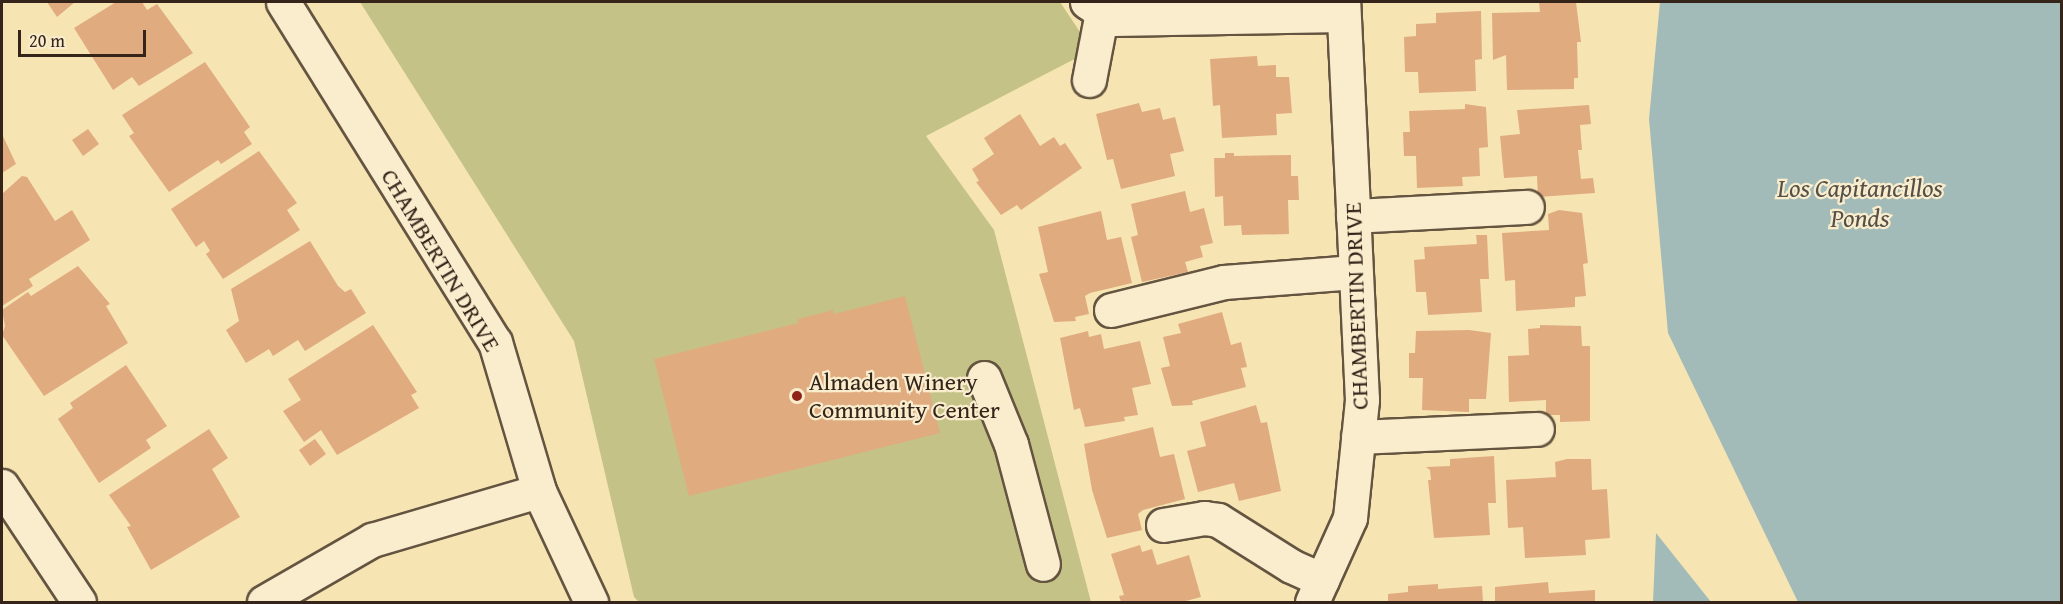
<!DOCTYPE html>
<style>
body{margin:0}
#map{position:relative;width:2063px;height:604px;overflow:hidden;background:#f6e4b2;font-family:"Gentium Book Plus",serif}
div>[style]{position:absolute}
.green>*{inset:0;background:#c4c287}
.water>*{inset:0;background:#a3bbb8}
.building>*{inset:0;background:#e1ab80}
.roads{filter:drop-shadow(2px 0 #645440) drop-shadow(-2px 0 #645440) drop-shadow(0 2px #645440) drop-shadow(0 -2px #645440)}
.minor>*{height:33px;margin:-16.5px;padding:0 16.5px;transform-origin:16.5px;border-radius:16.5px;background:#f9edcd}
.dots>*{width:16px;height:16px;translate:-50% -50%;box-sizing:border-box;border:3px solid #f9edcd;border-radius:50%}
span{translate:-50% -50%;white-space:nowrap;text-align:center;line-height:1.15;-webkit-text-stroke:4.5px #f9edcd;paint-order:stroke}
.street-label{font-size:24px;color:#34241a}
.poi-label{font-size:24px;color:#34241a}
.left{translate:0 -50%;text-align:left}
.water-label{font-size:26px;color:#555149;font-style:italic}
.frame{position:absolute;inset:0;border:3px solid #34241a;pointer-events:none}
.scale{position:absolute;left:18px;top:30px;width:128px;height:27px;box-sizing:border-box;border:3px solid #34241a;border-top:0;padding-left:8px;font-size:18px;line-height:21px;white-space:nowrap;color:#34241a;-webkit-text-stroke:4px #f9edcd;paint-order:stroke}
</style>
<div id="map">
<div class="green">
<div style="clip-path:polygon(360px 2px,1060px 2px,1092px 50px,926px 136px,994px 230px,1091px 602px,639px 602px,634px 597px,574px 341px)"></div>
</div>
<div class="water">
<div style="clip-path:polygon(1660px 2px,2061px 2px,2061px 602px,1798px 602px,1668px 333px,1649px 119px)"></div>
<div style="clip-path:polygon(1656px 533px,1711px 602px,1653px 602px)"></div>
</div>
<div class="building">
<div style="clip-path:polygon(47px 2px,75px 2px,57px 17px)"></div>
<div style="clip-path:polygon(116px 2px,142px 2px,147px 10px,157px 4px,193px 53px,139px 86px,132px 77px,113px 90px,74px 28px)"></div>
<div style="clip-path:polygon(1539px 2px,1576px 2px,1581px 42px,1577px 42px,1578px 78px,1574px 78px,1574px 89px,1507px 90px,1506px 55px,1493px 60px,1492px 13px,1540px 12px)"></div>
<div style="clip-path:polygon(1481px 11px,1482px 59px,1475px 60px,1476px 91px,1419px 93px,1418px 72px,1405px 72px,1404px 37px,1416px 36px,1416px 24px,1436px 23px,1436px 13px)"></div>
<div style="clip-path:polygon(1257px 56px,1258px 66px,1276px 65px,1276px 77px,1289px 77px,1292px 113px,1276px 114px,1277px 135px,1222px 138px,1220px 105px,1213px 106px,1210px 59px)"></div>
<div style="clip-path:polygon(205px 62px,250px 127px,244px 132px,252px 144px,221px 164px,218px 160px,169px 192px,129px 136px,134px 133px,122px 115px)"></div>
<div style="clip-path:polygon(1139px 103px,1142px 112px,1160px 108px,1163px 120px,1175px 117px,1184px 151px,1170px 154px,1175px 176px,1121px 189px,1113px 159px,1107px 160px,1096px 114px)"></div>
<div style="clip-path:polygon(1465px 104px,1486px 107px,1488px 147px,1479px 148px,1480px 176px,1462px 177px,1463px 186px,1417px 188px,1416px 156px,1404px 156px,1403px 132px,1410px 132px,1409px 111px,1465px 109px)"></div>
<div style="clip-path:polygon(1589px 105px,1591px 124px,1580px 125px,1582px 150px,1578px 150px,1581px 179px,1593px 178px,1595px 193px,1538px 197px,1537px 176px,1504px 178px,1500px 136px,1520px 134px,1517px 110px)"></div>
<div style="clip-path:polygon(1020px 114px,1040px 146px,1054px 137px,1060px 146px,1065px 143px,1082px 168px,1021px 210px,1017px 205px,1001px 215px,976px 182px,979px 181px,972px 169px,994px 154px,984px 138px)"></div>
<div style="clip-path:polygon(88px 129px,99px 144px,83px 156px,72px 140px)"></div>
<div style="clip-path:polygon(2px 134px,16px 164px,2px 173px)"></div>
<div style="clip-path:polygon(259px 151px,297px 203px,287px 210px,300px 230px,223px 279px,206px 254px,210px 251px,204px 241px,196px 247px,171px 209px)"></div>
<div style="clip-path:polygon(1225px 153px,1234px 153px,1234px 156px,1291px 155px,1291px 176px,1298px 176px,1299px 200px,1288px 200px,1289px 234px,1242px 235px,1241px 225px,1224px 226px,1223px 196px,1215px 197px,1214px 158px,1225px 158px)"></div>
<div style="clip-path:polygon(22px 176px,27px 177px,55px 221px,72px 210px,90px 240px,29px 279px,33px 286px,2px 306px,2px 194px)"></div>
<div style="clip-path:polygon(1185px 191px,1190px 212px,1204px 208px,1213px 243px,1200px 246px,1203px 257px,1185px 262px,1188px 272px,1142px 282px,1131px 237px,1138px 235px,1131px 204px)"></div>
<div style="clip-path:polygon(1559px 210px,1582px 213px,1588px 263px,1583px 264px,1586px 296px,1575px 297px,1575px 307px,1516px 311px,1515px 280px,1505px 281px,1502px 233px,1549px 230px,1548px 214px)"></div>
<div style="clip-path:polygon(1101px 211px,1107px 240px,1121px 237px,1132px 283px,1090px 293px,1085px 296px,1089px 314px,1075px 317px,1076px 321px,1054px 322px,1039px 274px,1048px 272px,1038px 227px)"></div>
<div style="clip-path:polygon(1476px 235px,1487px 235px,1489px 279px,1480px 279px,1482px 312px,1428px 315px,1426px 292px,1416px 292px,1414px 260px,1425px 259px,1424px 247px,1477px 244px)"></div>
<div style="clip-path:polygon(310px 241px,338px 286px,345px 292px,351px 289px,366px 313px,305px 351px,298px 340px,273px 356px,269px 349px,246px 363px,226px 330px,239px 321px,231px 289px)"></div>
<div style="clip-path:polygon(78px 266px,110px 304px,106px 306px,128px 343px,44px 396px,2px 335px,5px 326px,2px 310px,28px 292px,31px 296px)"></div>
<div style="clip-path:polygon(905px 296px,940px 433px,689px 496px,654px 359px,798px 323px,798px 319px,833px 310px,834px 314px)"></div>
<div style="clip-path:polygon(1222px 312px,1231px 345px,1241px 342px,1247px 367px,1241px 368px,1246px 387px,1192px 401px,1193px 405px,1172px 406px,1161px 368px,1170px 366px,1163px 337px,1181px 333px,1178px 324px)"></div>
<div style="clip-path:polygon(373px 325px,417px 392px,411px 395px,419px 408px,337px 455px,321px 430px,304px 442px,283px 411px,301px 400px,288px 379px)"></div>
<div style="clip-path:polygon(1540px 325px,1581px 326px,1582px 346px,1590px 346px,1590px 421px,1560px 422px,1560px 415px,1546px 415px,1546px 400px,1509px 402px,1508px 356px,1529px 355px,1528px 329px,1540px 328px)"></div>
<div style="clip-path:polygon(1469px 330px,1491px 333px,1486px 399px,1469px 399px,1469px 412px,1422px 410px,1423px 378px,1409px 378px,1409px 353px,1415px 353px,1416px 331px)"></div>
<div style="clip-path:polygon(1088px 331px,1089px 337px,1101px 334px,1104px 349px,1140px 341px,1151px 384px,1132px 388px,1138px 415px,1124px 417px,1125px 421px,1085px 427px,1080px 408px,1074px 410px,1060px 338px)"></div>
<div style="clip-path:polygon(126px 365px,167px 426px,146px 440px,151px 448px,99px 483px,58px 419px,73px 408px,70px 403px)"></div>
<div style="clip-path:polygon(1256px 405px,1261px 423px,1267px 422px,1281px 491px,1239px 501px,1234px 483px,1198px 492px,1187px 451px,1206px 446px,1200px 422px)"></div>
<div style="clip-path:polygon(1153px 427px,1160px 457px,1174px 454px,1185px 499px,1143px 510px,1138px 514px,1142px 530px,1107px 538px,1092px 490px,1084px 444px)"></div>
<div style="clip-path:polygon(209px 429px,228px 458px,212px 469px,240px 517px,151px 570px,127px 527px,131px 526px,109px 495px)"></div>
<div style="clip-path:polygon(315px 439px,326px 454px,310px 466px,299px 450px)"></div>
<div style="clip-path:polygon(1494px 456px,1496px 503px,1488px 503px,1490px 535px,1434px 538px,1428px 480px,1431px 480px,1430px 470px,1426px 467px,1450px 466px,1450px 459px)"></div>
<div style="clip-path:polygon(1567px 459px,1591px 459px,1592px 490px,1607px 489px,1610px 538px,1585px 540px,1586px 555px,1525px 558px,1523px 527px,1508px 528px,1506px 480px,1556px 477px,1555px 462px)"></div>
<div style="clip-path:polygon(1140px 545px,1142px 552px,1152px 549px,1157px 565px,1189px 555px,1201px 597px,1182px 602px,1121px 602px,1119px 596px,1124px 595px,1111px 554px)"></div>
<div style="clip-path:polygon(1548px 582px,1549px 593px,1595px 590px,1595px 602px,1495px 602px,1495px 587px)"></div>
<div style="clip-path:polygon(1438px 584px,1438px 589px,1482px 586px,1483px 602px,1388px 602px,1388px 594px,1408px 592px,1408px 586px)"></div>
</div>
<div class="roads">
<div class="minor">
<div style="left:283px;top:2px;width:401px;rotate:58.1deg"></div>
<div style="left:495px;top:342px;width:155px;rotate:73.5deg"></div>
<div style="left:539px;top:491px;width:123px;rotate:64.9deg"></div>
<div style="left:1087px;top:2px;width:31px;rotate:33deg"></div>
<div style="left:1113px;top:19px;width:230px;rotate:-1deg"></div>
<div style="left:1089px;top:80px;width:69px;rotate:-79.2deg"></div>
<div style="left:1353px;top:216px;width:174px;rotate:-3deg"></div>
<div style="left:1111px;top:310px;width:116px;rotate:-13.9deg"></div>
<div style="left:1224px;top:282px;width:131px;rotate:-4.4deg"></div>
<div style="left:984px;top:378px;width:71px;rotate:67.8deg"></div>
<div style="left:1011px;top:444px;width:124px;rotate:75.1deg"></div>
<div style="left:1358px;top:437px;width:179px;rotate:-2.6deg"></div>
<div style="left:2px;top:486px;width:139px;rotate:56.4deg"></div>
<div style="left:1163px;top:525px;width:42px;rotate:-9.7deg"></div>
<div style="left:1204px;top:518px;width:14px;rotate:8deg"></div>
<div style="left:1218px;top:520px;width:86px;rotate:32.2deg"></div>
<div style="left:1291px;top:566px;width:34px;rotate:24deg"></div>
<div style="left:264px;top:602px;width:125px;rotate:-29.9deg"></div>
<div style="left:372px;top:540px;width:174px;rotate:-16.4deg"></div>
<div style="left:1312px;top:602px;width:92px;rotate:-65.7deg"></div>
<div style="left:1350px;top:518px;width:119px;rotate:-84.2deg"></div>
<div style="left:1362px;top:400px;width:398px;rotate:-92.7deg"></div>
</div>
</div>
<div class="dots">
<div style="left:797px;top:396px;background:#8f2418"></div>
</div>
<div class="street-label">
<span style="left:441px;top:260px;rotate:59deg">CHAMBERTIN DRIVE</span>
<span style="left:1356px;top:306px;rotate:-92deg">CHAMBERTIN DRIVE</span>
</div>
<div class="poi-label">
<span class="left" style="left:809px;top:396px">Almaden Winery<br>Community Center</span>
</div>
<div class="water-label">
<span style="left:1860px;top:203px">Los Capitancillos<br>Ponds</span>
</div>
<div class="frame"></div>
<div class="scale">20 m</div>
</div>
